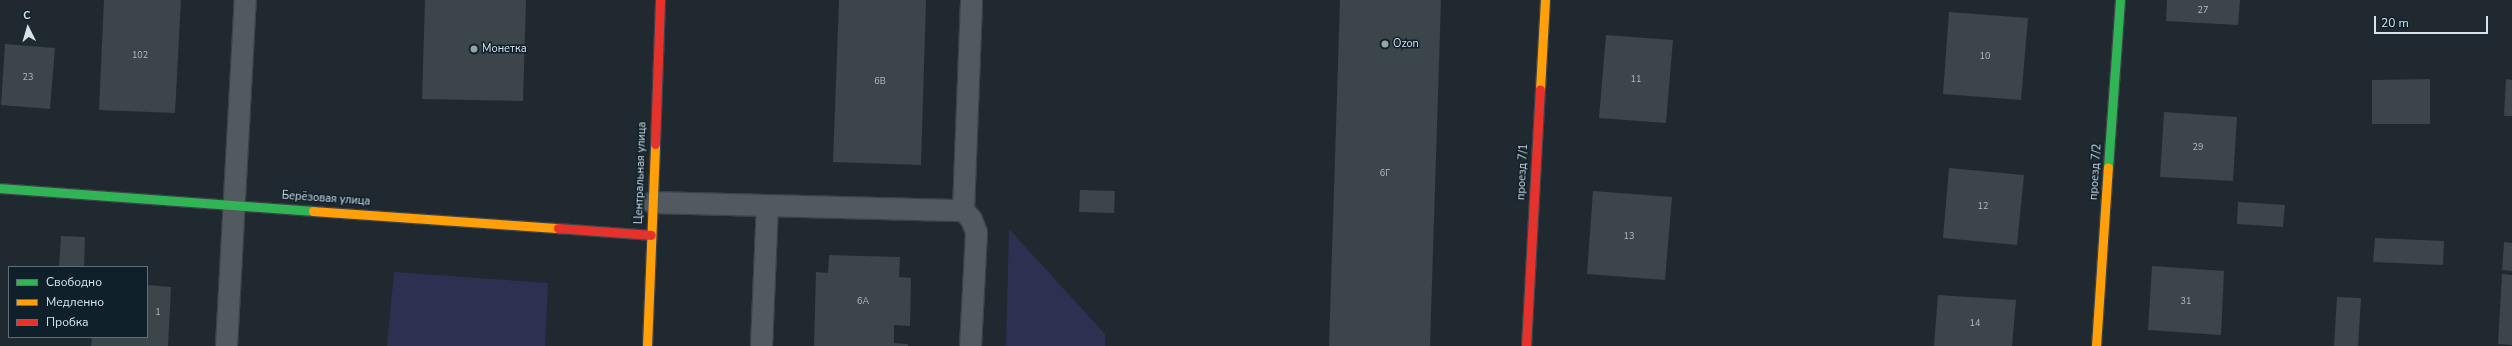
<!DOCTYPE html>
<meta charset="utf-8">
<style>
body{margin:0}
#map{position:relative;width:2512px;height:346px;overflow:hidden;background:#1f292f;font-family:"Nunito Sans",sans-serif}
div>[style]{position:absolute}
.green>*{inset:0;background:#2e3052}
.building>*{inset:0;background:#3c4549}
.roads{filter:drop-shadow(1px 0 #3b4349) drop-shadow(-1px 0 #3b4349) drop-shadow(0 1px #3b4349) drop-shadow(0 -1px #3b4349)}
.lane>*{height:21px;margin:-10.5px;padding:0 10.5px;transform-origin:10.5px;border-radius:10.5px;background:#52595f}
.fast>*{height:9px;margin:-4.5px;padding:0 4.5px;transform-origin:4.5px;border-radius:4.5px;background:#30b455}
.slow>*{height:9px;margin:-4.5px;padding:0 4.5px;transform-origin:4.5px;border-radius:4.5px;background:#ff9f0a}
.jam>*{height:9px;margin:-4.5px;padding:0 4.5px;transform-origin:4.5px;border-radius:4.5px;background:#e5322d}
.dots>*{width:11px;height:11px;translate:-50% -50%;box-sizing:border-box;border:2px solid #0f202b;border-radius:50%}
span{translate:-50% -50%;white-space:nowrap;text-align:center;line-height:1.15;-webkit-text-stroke:3px #0f202b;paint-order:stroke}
.number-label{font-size:9px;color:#b2bcc2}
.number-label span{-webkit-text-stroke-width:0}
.poi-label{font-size:11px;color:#d9e3eb}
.left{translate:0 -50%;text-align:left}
.street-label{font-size:11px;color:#d9e3eb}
.legend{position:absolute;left:8px;top:266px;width:140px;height:72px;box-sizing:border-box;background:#0f202b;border:1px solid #606e78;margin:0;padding:5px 7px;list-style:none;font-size:12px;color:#d9e3eb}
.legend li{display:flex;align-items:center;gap:8px;height:20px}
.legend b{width:20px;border:1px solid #606e78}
.north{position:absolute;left:8px;top:8px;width:40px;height:40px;-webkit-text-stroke:3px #0f202b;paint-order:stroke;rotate:355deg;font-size:11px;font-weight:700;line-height:16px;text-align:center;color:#d9e3eb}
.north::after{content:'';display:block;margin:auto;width:14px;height:18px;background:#d9e3eb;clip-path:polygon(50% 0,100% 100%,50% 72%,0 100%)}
.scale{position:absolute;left:2374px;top:16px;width:114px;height:18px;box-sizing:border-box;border:2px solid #d9e3eb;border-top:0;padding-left:5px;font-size:12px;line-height:14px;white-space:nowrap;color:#d9e3eb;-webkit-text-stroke:3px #0f202b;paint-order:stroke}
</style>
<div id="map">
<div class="green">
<div style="clip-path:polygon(1009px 229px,1105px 334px,1105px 346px,1006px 346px)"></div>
<div style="clip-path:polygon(394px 272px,548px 283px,545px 346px,387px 346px)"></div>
</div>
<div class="building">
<div style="clip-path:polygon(104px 0,181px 0,175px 113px,99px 110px)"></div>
<div style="clip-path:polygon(425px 0,526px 0,523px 101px,422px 99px)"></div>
<div style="clip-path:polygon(839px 0,926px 0,921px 165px,833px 162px)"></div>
<div style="clip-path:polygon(1340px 0,1441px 0,1430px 346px,1329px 346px)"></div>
<div style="clip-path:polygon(2167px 0,2240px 0,2238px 25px,2166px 21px)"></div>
<div style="clip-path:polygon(1949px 12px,2028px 18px,2021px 100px,1943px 94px)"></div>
<div style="clip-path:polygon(1606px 35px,1673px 40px,1666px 123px,1599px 118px)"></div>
<div style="clip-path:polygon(5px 44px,55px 48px,50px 109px,1px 105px)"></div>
<div style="clip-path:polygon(2430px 79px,2430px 124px,2372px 124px,2372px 80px)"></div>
<div style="clip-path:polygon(2506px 79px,2512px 80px,2512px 116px,2504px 116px)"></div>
<div style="clip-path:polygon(2164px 112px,2237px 117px,2233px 181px,2160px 177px)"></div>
<div style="clip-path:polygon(1949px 168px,2024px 175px,2017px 245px,1943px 238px)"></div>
<div style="clip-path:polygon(1080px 190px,1115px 191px,1114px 213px,1079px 212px)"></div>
<div style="clip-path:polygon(1593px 191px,1672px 197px,1665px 280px,1587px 274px)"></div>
<div style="clip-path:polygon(2238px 202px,2285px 205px,2283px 227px,2237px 224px)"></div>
<div style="clip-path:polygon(61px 236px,85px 237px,84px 267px,59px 267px)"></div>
<div style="clip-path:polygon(2375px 238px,2444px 241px,2443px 265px,2373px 262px)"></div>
<div style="clip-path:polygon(2504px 242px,2512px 243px,2512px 271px,2502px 270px)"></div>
<div style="clip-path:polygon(829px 255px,900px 257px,899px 277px,911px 278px,910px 326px,894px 325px,894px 343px,908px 344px,908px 346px,814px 346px,816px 272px,828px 273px)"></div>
<div style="clip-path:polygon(2152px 266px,2224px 271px,2221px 335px,2148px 330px)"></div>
<div style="clip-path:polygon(2502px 274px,2512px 275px,2512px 345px,2498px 344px)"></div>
<div style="clip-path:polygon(147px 285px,171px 287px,168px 346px,91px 346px,92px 337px,147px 337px)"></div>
<div style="clip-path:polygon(1938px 295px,2016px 300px,2012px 346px,1934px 346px)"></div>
<div style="clip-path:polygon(2337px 297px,2361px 298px,2358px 346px,2334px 346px)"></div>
</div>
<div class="roads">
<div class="lane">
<div style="left:652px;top:202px;width:311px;rotate:1.5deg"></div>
<div style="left:963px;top:210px;width:12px;rotate:48deg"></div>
<div style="left:971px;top:219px;width:14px;rotate:69deg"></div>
<div style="left:976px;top:232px;width:114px;rotate:93deg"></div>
<div style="left:963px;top:210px;width:210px;rotate:-87.8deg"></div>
<div style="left:226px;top:346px;width:347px;rotate:-86.9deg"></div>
<div style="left:761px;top:346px;width:141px;rotate:-87.6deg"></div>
</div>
<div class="fast">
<div style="left:2108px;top:167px;width:167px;rotate:-85.9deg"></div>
<div style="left:0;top:188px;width:314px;rotate:4.2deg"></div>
</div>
<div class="slow">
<div style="left:1540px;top:89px;width:89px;rotate:-86.8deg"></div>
<div style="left:313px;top:211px;width:246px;rotate:4deg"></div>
<div style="left:647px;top:346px;width:202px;rotate:-87.7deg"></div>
<div style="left:2096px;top:346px;width:179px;rotate:-86.2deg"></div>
</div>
<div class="jam">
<div style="left:655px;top:144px;width:144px;rotate:-88deg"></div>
<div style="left:558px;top:228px;width:93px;rotate:4.3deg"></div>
<div style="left:1526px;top:346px;width:257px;rotate:-86.9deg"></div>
</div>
</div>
<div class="dots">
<div style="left:1385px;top:44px;background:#98a2a9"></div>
<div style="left:474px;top:49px;background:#98a2a9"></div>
</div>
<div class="number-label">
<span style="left:2203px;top:10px">27</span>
<span style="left:140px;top:55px">102</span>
<span style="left:1985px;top:56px">10</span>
<span style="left:28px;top:77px">23</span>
<span style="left:1636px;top:79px">11</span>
<span style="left:880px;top:81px">6В</span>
<span style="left:2198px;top:147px">29</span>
<span style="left:1385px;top:173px">6Г</span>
<span style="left:1983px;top:206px">12</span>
<span style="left:1629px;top:236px">13</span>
<span style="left:863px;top:301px">6А</span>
<span style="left:2186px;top:301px">31</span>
<span style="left:158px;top:312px">1</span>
<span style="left:1975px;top:323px">14</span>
</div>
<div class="poi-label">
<span class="left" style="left:1393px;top:44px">Ozon</span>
<span class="left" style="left:482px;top:49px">Монетка</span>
</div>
<div class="street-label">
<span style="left:1523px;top:172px;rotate:-87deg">проезд 7/1</span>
<span style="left:2096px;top:172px;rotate:-86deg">проезд 7/2</span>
<span style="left:641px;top:173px;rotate:-88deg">Центральная улица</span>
<span style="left:326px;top:199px;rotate:4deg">Берёзовая улица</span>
</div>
<ul class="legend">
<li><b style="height:5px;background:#30b455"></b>Свободно</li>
<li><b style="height:5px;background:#ff9f0a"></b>Медленно</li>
<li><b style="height:5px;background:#e5322d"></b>Пробка</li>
</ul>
<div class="north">С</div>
<div class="scale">20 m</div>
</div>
